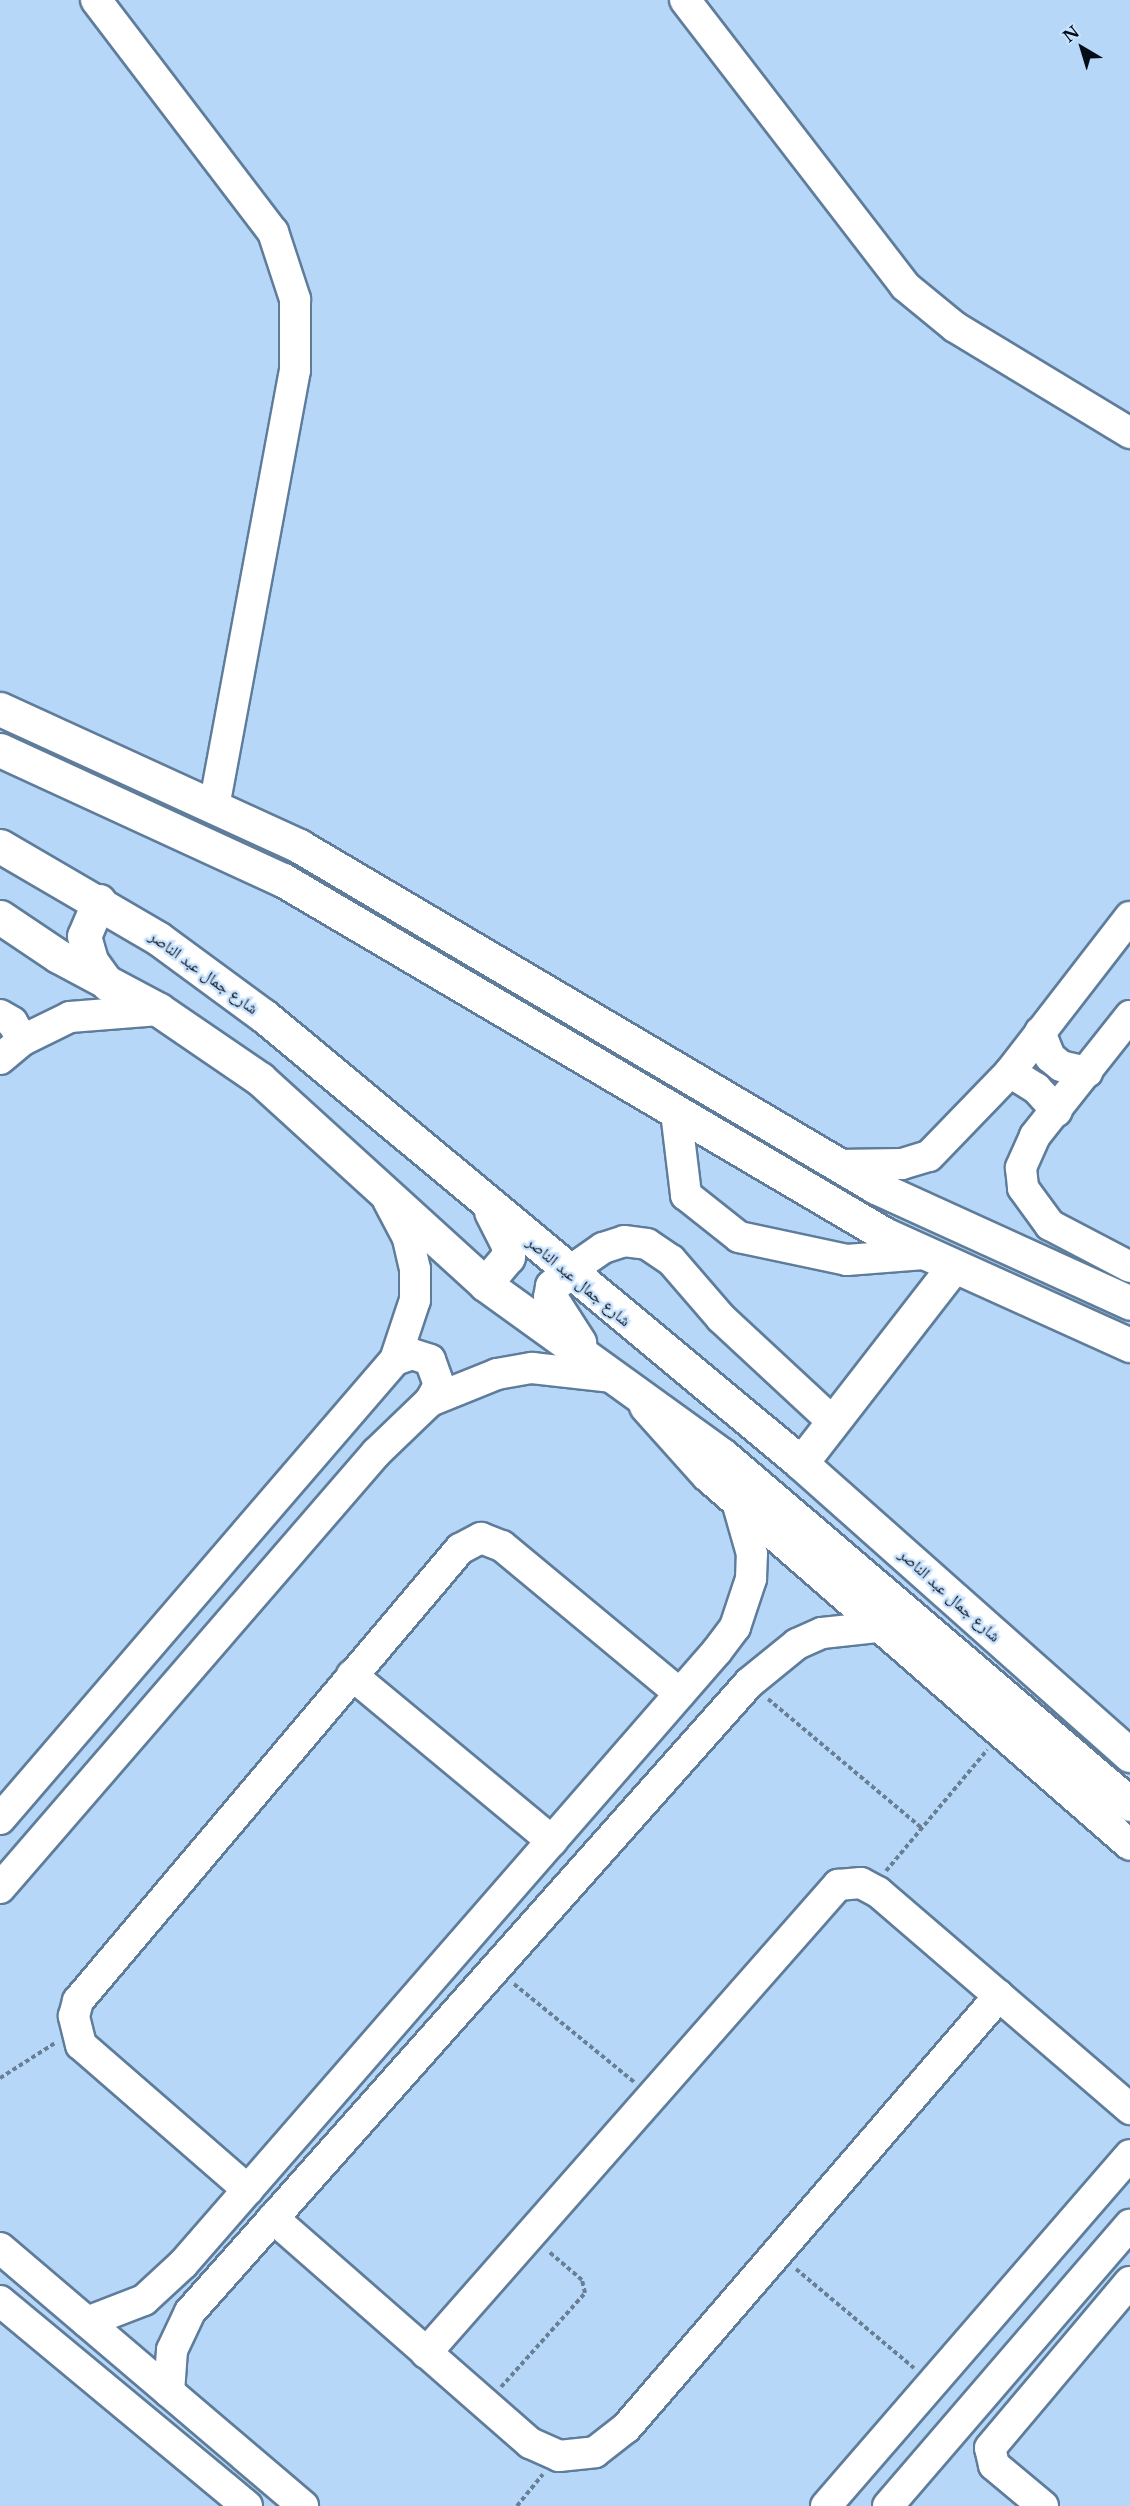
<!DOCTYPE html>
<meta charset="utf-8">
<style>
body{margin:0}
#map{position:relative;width:1130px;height:2506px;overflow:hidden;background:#b6d7f8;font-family:"Libre Baskerville","Noto Naskh Arabic",serif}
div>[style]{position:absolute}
.path>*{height:4px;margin-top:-2px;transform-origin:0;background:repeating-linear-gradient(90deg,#687f96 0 4.5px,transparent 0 7.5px)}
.roads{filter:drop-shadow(2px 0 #5f7d9b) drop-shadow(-2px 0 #5f7d9b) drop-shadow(0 2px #5f7d9b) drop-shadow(0 -2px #5f7d9b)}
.minor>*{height:30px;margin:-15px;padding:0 15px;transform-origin:15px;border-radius:15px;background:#fff}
.major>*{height:33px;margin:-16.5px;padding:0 16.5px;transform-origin:16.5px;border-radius:16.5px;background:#fff}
span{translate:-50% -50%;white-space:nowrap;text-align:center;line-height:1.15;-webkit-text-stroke:5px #c9e3fe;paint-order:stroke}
.street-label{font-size:16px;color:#030c17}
.north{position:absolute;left:1052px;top:18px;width:60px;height:60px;-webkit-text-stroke:4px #c9e3fe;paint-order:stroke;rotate:322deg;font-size:16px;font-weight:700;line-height:24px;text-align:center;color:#030c17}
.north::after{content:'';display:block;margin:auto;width:21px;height:27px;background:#030c17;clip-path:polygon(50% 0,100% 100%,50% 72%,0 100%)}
</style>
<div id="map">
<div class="path">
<div style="left:768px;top:1699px;width:201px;rotate:40deg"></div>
<div style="left:886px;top:1871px;width:158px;rotate:-50.1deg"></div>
<div style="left:514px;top:1984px;width:155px;rotate:39.2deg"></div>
<div style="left:0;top:2078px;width:65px;rotate:-32.5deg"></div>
<div style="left:796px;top:2269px;width:154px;rotate:40deg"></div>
<div style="left:501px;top:2387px;width:126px;rotate:-48.2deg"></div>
<div style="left:585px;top:2293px;width:13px;rotate:-103deg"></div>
<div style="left:582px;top:2280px;width:45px;rotate:-139.5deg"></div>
<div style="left:517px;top:2506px;width:41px;rotate:-50.9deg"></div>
</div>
<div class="roads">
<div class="minor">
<div style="left:96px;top:0;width:292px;rotate:52.7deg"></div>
<div style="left:273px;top:232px;width:71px;rotate:71.8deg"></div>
<div style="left:295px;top:299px;width:71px;rotate:90deg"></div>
<div style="left:295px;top:370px;width:442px;rotate:100.5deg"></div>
<div style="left:685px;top:0;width:361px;rotate:52.4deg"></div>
<div style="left:905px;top:286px;width:65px;rotate:39.4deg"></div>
<div style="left:955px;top:327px;width:205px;rotate:31.2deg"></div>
<div style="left:0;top:1015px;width:14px;rotate:30deg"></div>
<div style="left:12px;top:1022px;width:21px;rotate:59deg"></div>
<div style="left:1130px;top:1016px;width:153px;rotate:128.4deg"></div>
<div style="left:1035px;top:1136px;width:35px;rotate:114deg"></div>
<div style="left:1021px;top:1168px;width:20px;rotate:84deg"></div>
<div style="left:1023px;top:1188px;width:46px;rotate:53.9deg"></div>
<div style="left:1050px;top:1225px;width:90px;rotate:27.7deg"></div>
<div style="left:1040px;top:1032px;width:27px;rotate:68deg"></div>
<div style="left:1050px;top:1057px;width:14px;rotate:39deg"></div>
<div style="left:1061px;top:1066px;width:27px;rotate:13deg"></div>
<div style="left:0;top:1059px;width:30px;rotate:-40deg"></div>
<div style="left:23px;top:1040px;width:52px;rotate:-26.1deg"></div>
<div style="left:70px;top:1017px;width:89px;rotate:-4.5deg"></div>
<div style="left:1010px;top:1072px;width:31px;rotate:32deg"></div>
<div style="left:1036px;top:1088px;width:31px;rotate:48deg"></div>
<div style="left:676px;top:1112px;width:84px;rotate:83.1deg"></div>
<div style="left:686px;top:1195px;width:68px;rotate:38.4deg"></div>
<div style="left:739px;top:1237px;width:110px;rotate:12deg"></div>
<div style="left:847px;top:1260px;width:77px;rotate:-4.5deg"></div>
<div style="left:838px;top:1165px;width:64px;rotate:-0.9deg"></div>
<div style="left:902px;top:1164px;width:28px;rotate:-17deg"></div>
<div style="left:929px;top:1156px;width:117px;rotate:-46deg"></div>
<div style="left:1010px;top:1072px;width:196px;rotate:-52.3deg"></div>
<div style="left:567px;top:1273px;width:44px;rotate:-34.8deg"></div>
<div style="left:603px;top:1248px;width:22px;rotate:-18deg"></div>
<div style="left:624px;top:1241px;width:23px;rotate:7deg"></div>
<div style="left:647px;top:1244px;width:29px;rotate:34deg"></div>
<div style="left:671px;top:1260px;width:77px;rotate:49.2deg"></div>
<div style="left:721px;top:1318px;width:153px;rotate:42.9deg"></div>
<div style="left:395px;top:1360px;width:18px;rotate:-19deg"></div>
<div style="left:412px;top:1354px;width:19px;rotate:18deg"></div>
<div style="left:430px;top:1360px;width:27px;rotate:70deg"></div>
<div style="left:439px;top:1385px;width:18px;rotate:119deg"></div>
<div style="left:645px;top:1407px;width:93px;rotate:48.1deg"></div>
<div style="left:707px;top:1476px;width:561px;rotate:41.1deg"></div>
<div style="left:352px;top:1675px;width:260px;rotate:39.7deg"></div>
<div style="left:0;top:1819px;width:606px;rotate:-49.29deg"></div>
<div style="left:395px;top:1360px;width:63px;rotate:-71.6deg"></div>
<div style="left:415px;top:1300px;width:31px;rotate:-90deg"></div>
<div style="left:415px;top:1269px;width:32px;rotate:-103deg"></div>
<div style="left:408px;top:1238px;width:43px;rotate:-117.8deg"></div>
<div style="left:0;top:1888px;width:575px;rotate:-49.16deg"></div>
<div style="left:376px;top:1453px;width:75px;rotate:-43.9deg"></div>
<div style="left:430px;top:1401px;width:72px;rotate:-21.9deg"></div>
<div style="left:497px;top:1374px;width:36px;rotate:-10deg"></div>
<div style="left:532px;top:1368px;width:81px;rotate:6.4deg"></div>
<div style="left:248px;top:2190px;width:221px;rotate:-139deg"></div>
<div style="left:81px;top:2045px;width:30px;rotate:-104deg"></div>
<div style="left:74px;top:2016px;width:16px;rotate:-75deg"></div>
<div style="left:78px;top:2001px;width:592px;rotate:-49.8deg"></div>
<div style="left:460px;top:1549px;width:24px;rotate:-28deg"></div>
<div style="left:481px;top:1538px;width:22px;rotate:21deg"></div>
<div style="left:502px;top:1546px;width:231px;rotate:39.7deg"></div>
<div style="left:273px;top:2218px;width:342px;rotate:41.2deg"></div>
<div style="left:530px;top:2443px;width:32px;rotate:24deg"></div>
<div style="left:559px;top:2456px;width:36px;rotate:-6deg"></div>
<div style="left:595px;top:2452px;width:39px;rotate:-38deg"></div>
<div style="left:626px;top:2428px;width:571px;rotate:-49.19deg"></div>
<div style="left:0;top:2248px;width:398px;rotate:40.4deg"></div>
<div style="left:0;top:2301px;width:321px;rotate:39.7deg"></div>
<div style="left:87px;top:2322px;width:61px;rotate:-21.1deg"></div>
<div style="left:144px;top:2300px;width:53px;rotate:-42.7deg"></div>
<div style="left:183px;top:2264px;width:813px;rotate:-48.94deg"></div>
<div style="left:717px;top:1651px;width:30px;rotate:-53deg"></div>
<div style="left:735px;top:1627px;width:51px;rotate:-71.6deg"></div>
<div style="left:751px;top:1579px;width:25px;rotate:-88deg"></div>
<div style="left:752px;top:1554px;width:51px;rotate:-105.9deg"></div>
<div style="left:426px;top:2353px;width:624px;rotate:-48.64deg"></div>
<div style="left:838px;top:1885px;width:23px;rotate:-5deg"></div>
<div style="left:861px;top:1883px;width:19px;rotate:28deg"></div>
<div style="left:878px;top:1892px;width:333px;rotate:40.7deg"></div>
<div style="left:169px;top:2392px;width:42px;rotate:-85.9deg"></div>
<div style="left:172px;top:2350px;width:42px;rotate:-64.7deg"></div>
<div style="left:190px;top:2312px;width:841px;rotate:-48.37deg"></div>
<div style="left:749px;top:1683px;width:62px;rotate:-39.1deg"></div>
<div style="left:797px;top:1644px;width:27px;rotate:-24deg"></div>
<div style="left:822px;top:1633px;width:55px;rotate:-6.2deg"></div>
<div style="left:826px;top:2506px;width:464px;rotate:-49.1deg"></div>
<div style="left:888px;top:2506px;width:371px;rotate:-49.3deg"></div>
<div style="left:1043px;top:2506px;width:64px;rotate:-140.1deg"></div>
<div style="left:994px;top:2465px;width:17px;rotate:-103deg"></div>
<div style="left:990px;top:2448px;width:217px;rotate:-49.9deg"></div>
</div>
<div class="major">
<div style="left:0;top:709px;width:329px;rotate:24.6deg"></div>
<div style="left:299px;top:846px;width:670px;rotate:30.58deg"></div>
<div style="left:876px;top:1187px;width:279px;rotate:24.5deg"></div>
<div style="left:0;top:750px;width:311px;rotate:24.7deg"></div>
<div style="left:283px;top:880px;width:698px;rotate:30.5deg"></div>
<div style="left:884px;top:1234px;width:270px;rotate:24.3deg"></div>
<div style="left:0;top:846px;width:184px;rotate:30.3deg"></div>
<div style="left:159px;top:939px;width:130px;rotate:36.3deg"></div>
<div style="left:264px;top:1016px;width:699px;rotate:39.77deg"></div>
<div style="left:801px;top:1463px;width:440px;rotate:41.6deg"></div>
<div style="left:99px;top:901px;width:38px;rotate:113deg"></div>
<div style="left:84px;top:936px;width:26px;rotate:74deg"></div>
<div style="left:91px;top:961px;width:29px;rotate:54deg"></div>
<div style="left:0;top:917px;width:70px;rotate:33.9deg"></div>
<div style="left:58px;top:956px;width:115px;rotate:28.1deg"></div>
<div style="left:159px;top:1010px;width:122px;rotate:34.3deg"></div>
<div style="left:260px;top:1079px;width:304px;rotate:42.3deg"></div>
<div style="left:485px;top:1284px;width:292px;rotate:35.8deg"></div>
<div style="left:722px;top:1455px;width:537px;rotate:40.54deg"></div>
<div style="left:567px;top:1273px;width:20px;rotate:139deg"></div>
<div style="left:552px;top:1286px;width:11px;rotate:100deg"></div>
<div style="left:550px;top:1297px;width:54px;rotate:57.2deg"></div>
<div style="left:485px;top:1284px;width:35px;rotate:-50deg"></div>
<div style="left:508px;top:1257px;width:12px;rotate:-90deg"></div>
<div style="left:508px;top:1245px;width:37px;rotate:-117deg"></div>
<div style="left:801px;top:1463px;width:247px;rotate:-52.2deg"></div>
</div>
</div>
<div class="street-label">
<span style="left:204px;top:972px;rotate:36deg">شارع جمال عبد الناصر</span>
<span style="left:579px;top:1281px;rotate:40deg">شارع جمال عبد الناصر</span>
<span style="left:950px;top:1595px;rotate:42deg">شارع جمال عبد الناصر</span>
</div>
<div class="north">N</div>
</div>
